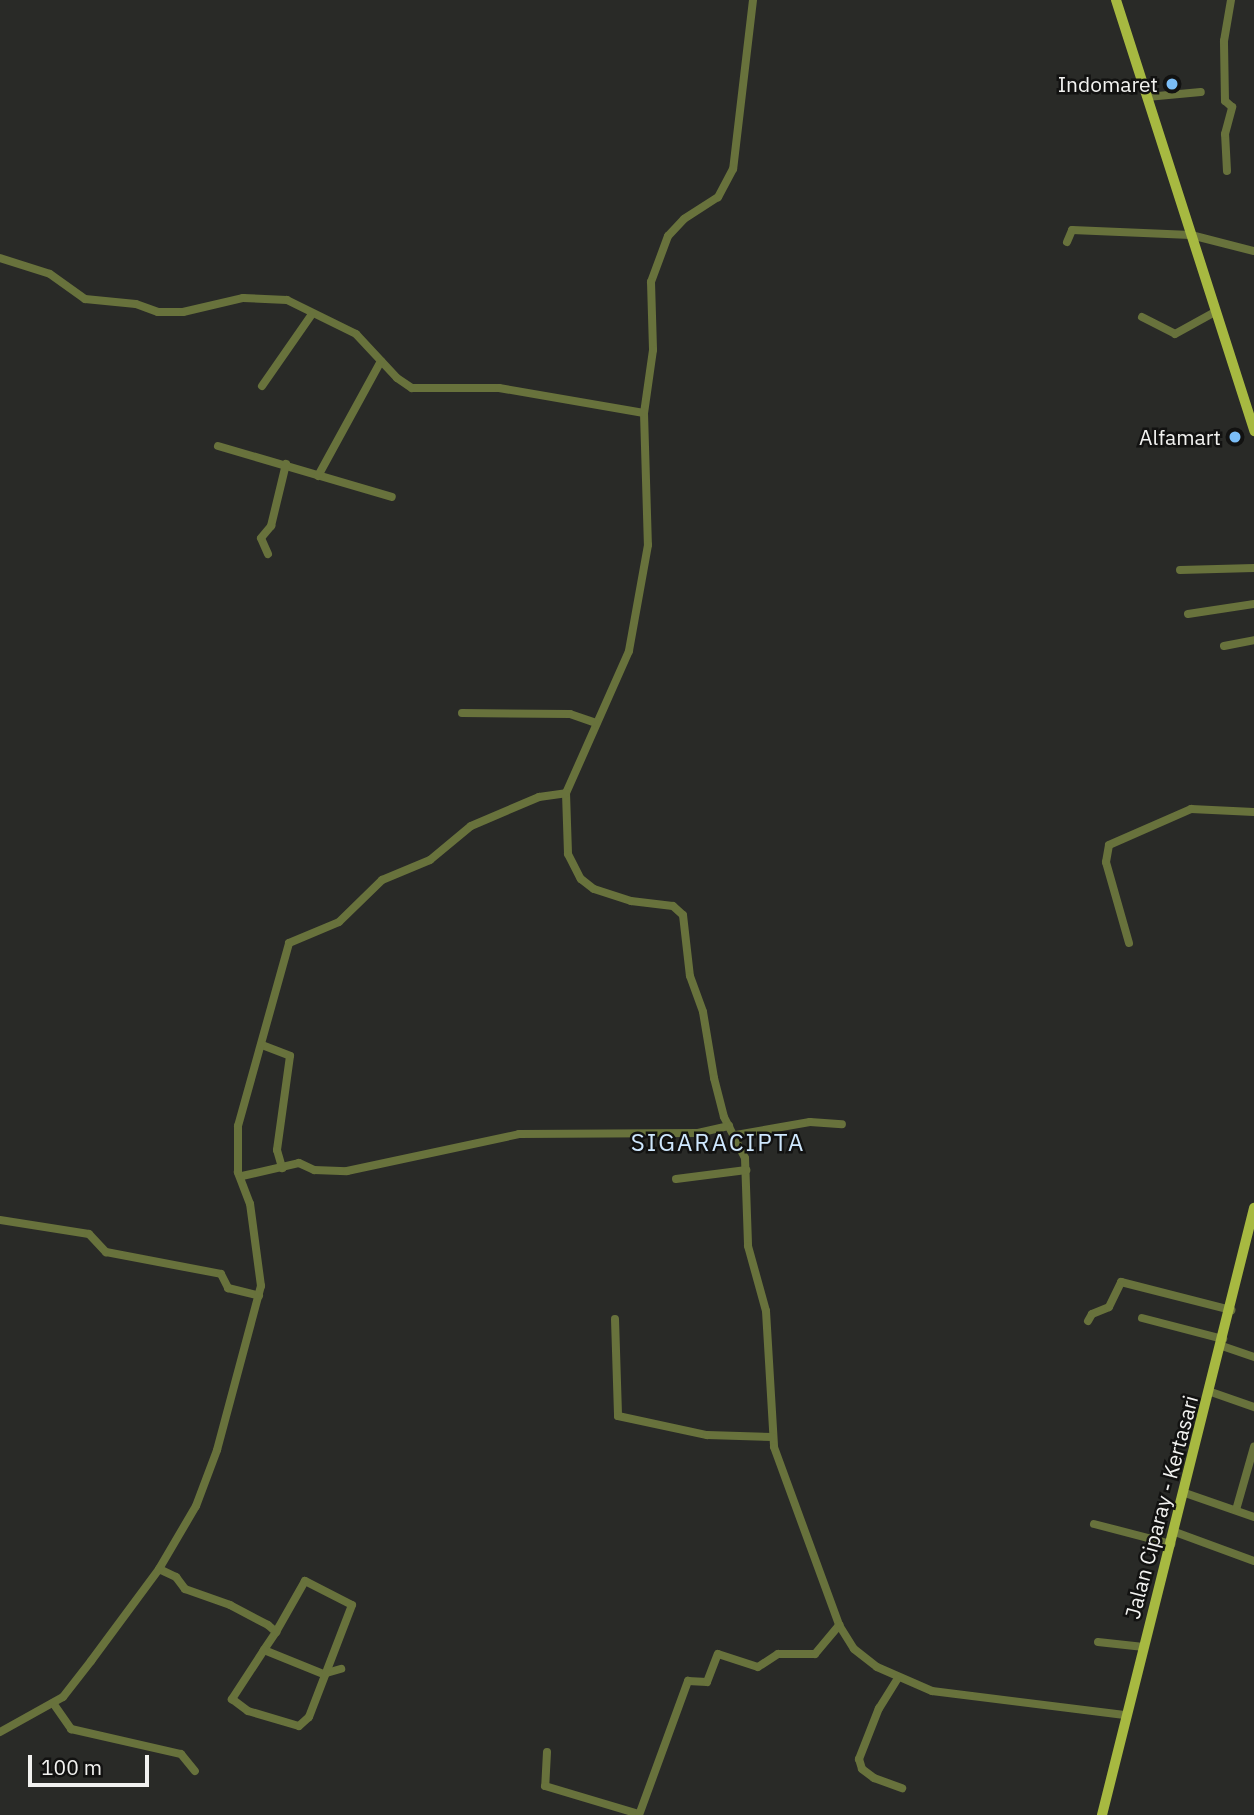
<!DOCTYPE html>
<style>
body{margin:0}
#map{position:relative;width:1254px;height:1815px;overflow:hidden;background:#292a27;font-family:"IBM Plex Sans",sans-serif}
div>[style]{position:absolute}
.minor>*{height:8px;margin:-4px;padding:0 4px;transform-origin:4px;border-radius:4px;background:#68723c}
.major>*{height:10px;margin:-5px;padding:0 5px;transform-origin:5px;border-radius:5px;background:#a7b941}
.dots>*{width:19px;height:19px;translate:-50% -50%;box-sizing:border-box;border:4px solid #121211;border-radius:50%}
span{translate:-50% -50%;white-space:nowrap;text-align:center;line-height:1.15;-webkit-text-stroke:5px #121211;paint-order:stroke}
.poi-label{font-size:21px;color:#f2f2f0}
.right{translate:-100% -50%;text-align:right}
.street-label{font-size:21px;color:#f2f2f0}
.quarter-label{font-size:24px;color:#cfe8fe;letter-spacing:2px}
.scale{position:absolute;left:28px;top:1755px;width:121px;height:32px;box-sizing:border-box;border:4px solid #f2f2f0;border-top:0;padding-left:9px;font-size:21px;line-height:24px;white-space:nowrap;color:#f2f2f0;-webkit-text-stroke:5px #121211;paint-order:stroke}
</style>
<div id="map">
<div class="minor">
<div style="left:753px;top:0;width:170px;rotate:96.7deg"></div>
<div style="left:733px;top:169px;width:32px;rotate:118deg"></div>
<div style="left:718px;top:197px;width:40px;rotate:147.1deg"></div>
<div style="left:684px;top:219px;width:23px;rotate:133deg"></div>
<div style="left:668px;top:236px;width:49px;rotate:110.3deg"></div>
<div style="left:651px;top:282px;width:68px;rotate:88.3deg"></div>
<div style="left:653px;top:350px;width:64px;rotate:98.1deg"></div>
<div style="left:644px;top:413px;width:132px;rotate:88.3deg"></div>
<div style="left:648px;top:545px;width:108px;rotate:100.2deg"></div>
<div style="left:629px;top:651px;width:155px;rotate:113.9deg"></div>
<div style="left:566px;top:793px;width:61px;rotate:88.1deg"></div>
<div style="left:568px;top:854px;width:28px;rotate:63deg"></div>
<div style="left:581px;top:879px;width:16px;rotate:38deg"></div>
<div style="left:594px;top:889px;width:39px;rotate:18deg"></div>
<div style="left:631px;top:901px;width:42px;rotate:6.8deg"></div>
<div style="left:673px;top:906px;width:13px;rotate:42deg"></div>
<div style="left:683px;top:915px;width:61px;rotate:83.5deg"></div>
<div style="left:690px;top:976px;width:38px;rotate:70deg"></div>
<div style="left:703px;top:1012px;width:67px;rotate:80.5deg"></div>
<div style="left:714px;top:1078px;width:40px;rotate:75.6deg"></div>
<div style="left:724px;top:1117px;width:46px;rotate:62.9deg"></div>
<div style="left:745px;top:1158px;width:88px;rotate:88deg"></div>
<div style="left:748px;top:1246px;width:67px;rotate:74.5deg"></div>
<div style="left:766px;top:1311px;width:136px;rotate:86.6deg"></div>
<div style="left:774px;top:1447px;width:189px;rotate:69.9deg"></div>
<div style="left:839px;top:1625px;width:28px;rotate:58deg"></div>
<div style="left:854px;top:1649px;width:29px;rotate:38deg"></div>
<div style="left:877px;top:1667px;width:60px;rotate:23.6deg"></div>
<div style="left:932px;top:1691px;width:194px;rotate:7.1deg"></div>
<div style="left:1147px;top:97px;width:54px;rotate:-5.3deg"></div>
<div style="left:1227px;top:171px;width:37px;rotate:-93deg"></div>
<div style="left:1225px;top:134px;width:28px;rotate:-75deg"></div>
<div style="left:1232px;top:107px;width:9px;rotate:-139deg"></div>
<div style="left:1225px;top:101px;width:60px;rotate:-91deg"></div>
<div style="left:1224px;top:41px;width:42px;rotate:-80.3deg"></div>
<div style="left:1067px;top:242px;width:13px;rotate:-67deg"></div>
<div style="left:1072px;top:230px;width:119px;rotate:2.4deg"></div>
<div style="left:1191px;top:235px;width:65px;rotate:14.3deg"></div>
<div style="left:0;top:258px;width:52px;rotate:17.7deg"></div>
<div style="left:50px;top:274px;width:43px;rotate:35.5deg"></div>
<div style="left:85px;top:299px;width:51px;rotate:5.6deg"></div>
<div style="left:136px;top:304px;width:23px;rotate:20deg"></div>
<div style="left:158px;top:312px;width:25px"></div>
<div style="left:183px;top:312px;width:62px;rotate:-13.1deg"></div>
<div style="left:243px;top:298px;width:44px;rotate:2.6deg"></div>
<div style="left:287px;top:300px;width:77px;rotate:26.2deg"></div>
<div style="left:356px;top:334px;width:60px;rotate:47deg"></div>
<div style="left:397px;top:378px;width:18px;rotate:34deg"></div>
<div style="left:412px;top:388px;width:87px"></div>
<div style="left:499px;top:388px;width:147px;rotate:9.8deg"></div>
<div style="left:1142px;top:317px;width:37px;rotate:27deg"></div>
<div style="left:1175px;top:334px;width:46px;rotate:-28.8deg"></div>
<div style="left:262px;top:386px;width:88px;rotate:-55.2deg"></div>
<div style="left:218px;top:446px;width:181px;rotate:16.3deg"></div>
<div style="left:318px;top:476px;width:131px;rotate:-61.3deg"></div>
<div style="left:268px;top:554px;width:17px;rotate:-114deg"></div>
<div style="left:261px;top:538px;width:16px;rotate:-50deg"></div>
<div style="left:271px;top:526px;width:64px;rotate:-76.4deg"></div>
<div style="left:1180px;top:570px;width:74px;rotate:-1.5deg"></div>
<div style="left:1188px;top:614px;width:67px;rotate:-8.6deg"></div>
<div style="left:1224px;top:646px;width:31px;rotate:-11deg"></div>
<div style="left:462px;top:713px;width:108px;rotate:0.5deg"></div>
<div style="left:570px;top:714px;width:28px;rotate:19deg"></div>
<div style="left:1129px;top:943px;width:84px;rotate:-105.9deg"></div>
<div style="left:1106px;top:862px;width:17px;rotate:-80deg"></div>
<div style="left:1109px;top:845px;width:90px;rotate:-23.7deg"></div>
<div style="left:1191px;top:809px;width:63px;rotate:2.7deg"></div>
<div style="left:262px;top:1045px;width:30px;rotate:21deg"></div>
<div style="left:290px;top:1056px;width:95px;rotate:97.9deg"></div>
<div style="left:277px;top:1150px;width:19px;rotate:74deg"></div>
<div style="left:736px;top:1135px;width:75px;rotate:-10deg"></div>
<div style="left:810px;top:1122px;width:32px;rotate:4deg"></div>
<div style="left:242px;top:1176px;width:58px;rotate:-12.8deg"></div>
<div style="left:299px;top:1163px;width:17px;rotate:25deg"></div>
<div style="left:314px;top:1170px;width:33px;rotate:2deg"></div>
<div style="left:347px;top:1171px;width:176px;rotate:-12.1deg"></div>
<div style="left:519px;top:1134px;width:179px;rotate:-0.3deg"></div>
<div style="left:698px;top:1133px;width:32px;rotate:-13deg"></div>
<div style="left:676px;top:1179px;width:71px;rotate:-7.3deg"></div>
<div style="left:0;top:1220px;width:90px;rotate:8.9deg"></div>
<div style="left:89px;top:1234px;width:25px;rotate:47deg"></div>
<div style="left:106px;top:1252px;width:117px;rotate:10.8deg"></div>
<div style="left:221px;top:1274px;width:16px;rotate:63deg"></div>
<div style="left:228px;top:1288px;width:32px;rotate:14deg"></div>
<div style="left:1142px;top:1318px;width:84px;rotate:14.5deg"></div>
<div style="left:615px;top:1319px;width:97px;rotate:88.2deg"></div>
<div style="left:618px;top:1416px;width:91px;rotate:12.1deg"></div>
<div style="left:707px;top:1435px;width:66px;rotate:1.7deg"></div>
<div style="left:1088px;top:1321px;width:8px;rotate:-60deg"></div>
<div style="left:1092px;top:1314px;width:18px;rotate:-22deg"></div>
<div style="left:1109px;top:1307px;width:28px;rotate:-64deg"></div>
<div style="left:1121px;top:1282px;width:114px;rotate:14.3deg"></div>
<div style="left:1222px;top:1346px;width:34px;rotate:19deg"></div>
<div style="left:1211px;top:1392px;width:46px;rotate:19.2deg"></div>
<div style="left:1185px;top:1493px;width:73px;rotate:19.2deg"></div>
<div style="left:1236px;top:1510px;width:66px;rotate:-74.1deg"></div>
<div style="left:1094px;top:1524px;width:80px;rotate:14.6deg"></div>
<div style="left:1175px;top:1532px;width:84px;rotate:20.2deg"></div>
<div style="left:159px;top:1569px;width:19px;rotate:25deg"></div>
<div style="left:176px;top:1577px;width:15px;rotate:53deg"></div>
<div style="left:185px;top:1589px;width:48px;rotate:19.6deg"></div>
<div style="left:230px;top:1605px;width:43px;rotate:27.8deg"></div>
<div style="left:268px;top:1625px;width:11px;rotate:41deg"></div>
<div style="left:276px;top:1632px;width:22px;rotate:124deg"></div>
<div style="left:264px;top:1650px;width:64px;rotate:22.1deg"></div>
<div style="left:323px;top:1674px;width:19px;rotate:-16deg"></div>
<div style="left:1098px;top:1642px;width:46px;rotate:6.2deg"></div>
<div style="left:264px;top:1650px;width:59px;rotate:123.1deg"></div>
<div style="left:232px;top:1699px;width:20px;rotate:37deg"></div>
<div style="left:248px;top:1711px;width:53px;rotate:16.4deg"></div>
<div style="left:299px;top:1726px;width:13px;rotate:-42deg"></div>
<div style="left:309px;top:1717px;width:120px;rotate:-69deg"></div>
<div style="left:352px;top:1605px;width:53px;rotate:-152.9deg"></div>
<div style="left:305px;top:1581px;width:59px;rotate:119.6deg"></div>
<div style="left:898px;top:1678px;width:36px;rotate:122deg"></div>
<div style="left:879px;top:1708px;width:55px;rotate:111.4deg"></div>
<div style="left:859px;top:1759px;width:10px;rotate:73deg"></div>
<div style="left:862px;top:1769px;width:15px;rotate:37deg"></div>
<div style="left:874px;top:1778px;width:30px;rotate:20deg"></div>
<div style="left:53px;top:1703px;width:32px;rotate:55deg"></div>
<div style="left:71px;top:1729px;width:113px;rotate:12.8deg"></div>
<div style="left:181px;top:1754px;width:22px;rotate:51deg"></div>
<div style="left:0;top:1732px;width:72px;rotate:-29.1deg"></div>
<div style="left:63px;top:1697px;width:46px;rotate:-52.1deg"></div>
<div style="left:91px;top:1661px;width:114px;rotate:-53.5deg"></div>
<div style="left:159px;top:1569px;width:73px;rotate:-59.6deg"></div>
<div style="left:196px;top:1506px;width:60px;rotate:-69.4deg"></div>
<div style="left:217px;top:1450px;width:170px;rotate:-75deg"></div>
<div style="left:261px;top:1286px;width:83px;rotate:-97.6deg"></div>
<div style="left:250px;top:1204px;width:34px;rotate:-111deg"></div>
<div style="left:238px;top:1172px;width:46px;rotate:-90deg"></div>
<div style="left:238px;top:1126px;width:190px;rotate:-74.4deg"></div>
<div style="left:289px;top:943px;width:54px;rotate:-22.8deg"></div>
<div style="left:339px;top:922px;width:60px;rotate:-44.3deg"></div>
<div style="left:382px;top:880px;width:52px;rotate:-22.6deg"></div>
<div style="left:430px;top:860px;width:53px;rotate:-39.7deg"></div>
<div style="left:471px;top:826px;width:74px;rotate:-23.1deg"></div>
<div style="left:539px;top:797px;width:27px;rotate:-8deg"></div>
<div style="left:547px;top:1752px;width:34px;rotate:93deg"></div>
<div style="left:545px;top:1786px;width:98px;rotate:16.6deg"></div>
<div style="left:639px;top:1815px;width:143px;rotate:-69.9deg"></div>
<div style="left:688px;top:1681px;width:19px;rotate:3deg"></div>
<div style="left:707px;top:1682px;width:30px;rotate:-69deg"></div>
<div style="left:718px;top:1654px;width:42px;rotate:18deg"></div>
<div style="left:758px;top:1667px;width:24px;rotate:-33deg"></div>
<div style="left:778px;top:1654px;width:37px"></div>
<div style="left:815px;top:1654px;width:38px;rotate:-50deg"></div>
</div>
<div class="major">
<div style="left:1116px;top:0;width:453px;rotate:72.2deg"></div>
<div style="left:1102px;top:1815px;width:626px;rotate:-75.94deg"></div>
</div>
<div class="dots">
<div style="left:1172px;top:84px;background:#7bbef8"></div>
<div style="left:1235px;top:437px;background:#7bbef8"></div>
</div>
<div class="poi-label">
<span class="right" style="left:1158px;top:84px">Indomaret</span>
<span class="right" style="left:1221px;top:437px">Alfamart</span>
</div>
<div class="street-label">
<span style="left:1161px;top:1507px;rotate:-75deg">Jalan Ciparay - Kertasari</span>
</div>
<div class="quarter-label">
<span style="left:718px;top:1143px">SIGARACIPTA</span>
</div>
<div class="scale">100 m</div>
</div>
